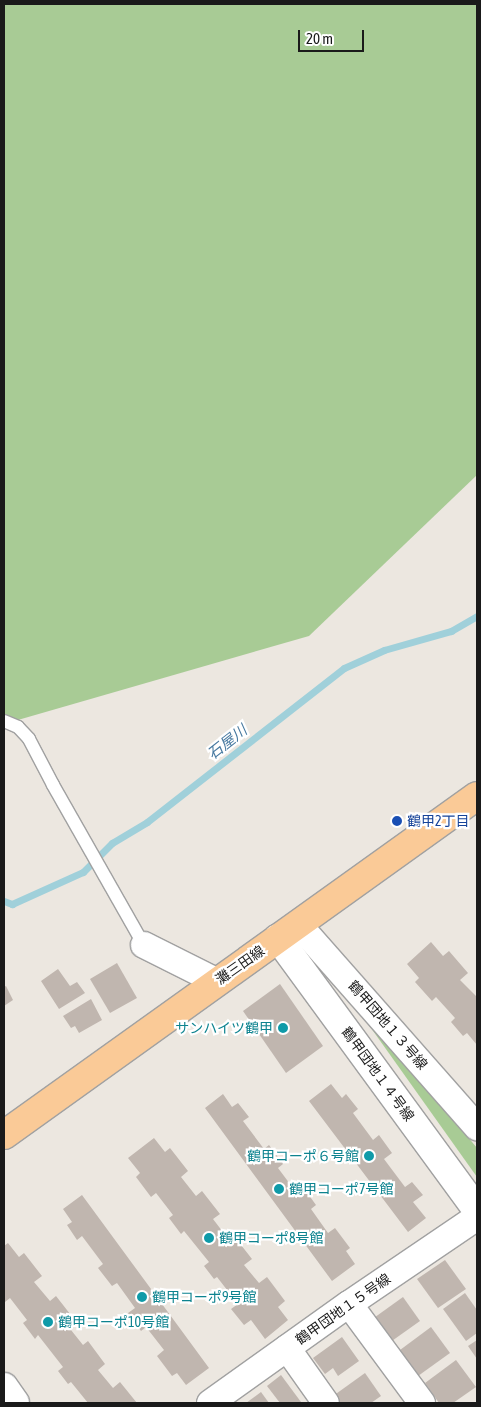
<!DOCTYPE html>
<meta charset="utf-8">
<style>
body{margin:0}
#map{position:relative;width:481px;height:1407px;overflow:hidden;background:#ece7e0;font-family:"Asap Condensed","Noto Sans JP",sans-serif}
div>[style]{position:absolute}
.forest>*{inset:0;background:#a8cb95}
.stream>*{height:7px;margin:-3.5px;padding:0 3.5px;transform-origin:3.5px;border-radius:3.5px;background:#a0d0da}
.building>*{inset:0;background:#c0b6af}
.roads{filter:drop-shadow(1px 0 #a1a1a1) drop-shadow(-1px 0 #a1a1a1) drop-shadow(0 1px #a1a1a1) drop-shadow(0 -1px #a1a1a1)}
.service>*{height:12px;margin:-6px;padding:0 6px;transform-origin:6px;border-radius:6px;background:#fff}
.minor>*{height:26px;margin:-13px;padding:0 13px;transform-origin:13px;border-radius:13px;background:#fff}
.tertiary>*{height:28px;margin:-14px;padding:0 14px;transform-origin:14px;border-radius:14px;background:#fff}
.primary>*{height:28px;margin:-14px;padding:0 14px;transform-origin:14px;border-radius:14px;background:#faca97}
.dots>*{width:14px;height:14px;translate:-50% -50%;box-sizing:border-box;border:2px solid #fff;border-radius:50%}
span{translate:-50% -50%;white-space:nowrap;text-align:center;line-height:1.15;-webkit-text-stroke:4.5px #fff;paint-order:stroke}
.transit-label{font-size:14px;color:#164399}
.left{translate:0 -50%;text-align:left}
.street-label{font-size:14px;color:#1a1a1a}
.culture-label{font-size:14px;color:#0d838f}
.right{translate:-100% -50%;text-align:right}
.water-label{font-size:15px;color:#4779a0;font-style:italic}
.frame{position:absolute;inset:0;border:5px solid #1a1a1a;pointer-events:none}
.scale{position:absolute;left:298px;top:30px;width:66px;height:22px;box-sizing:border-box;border:2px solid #1a1a1a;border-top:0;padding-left:6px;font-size:15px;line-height:18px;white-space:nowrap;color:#1a1a1a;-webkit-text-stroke:4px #fff;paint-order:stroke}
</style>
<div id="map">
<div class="forest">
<div style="clip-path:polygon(4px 4px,477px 4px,477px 475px,309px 636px,4px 724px)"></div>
<div style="clip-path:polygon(329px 969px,477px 1148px,477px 1177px)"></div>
</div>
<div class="stream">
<div style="left:4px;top:901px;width:9px;rotate:21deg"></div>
<div style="left:12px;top:904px;width:78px;rotate:-24.3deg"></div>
<div style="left:83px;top:872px;width:41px;rotate:-45deg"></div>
<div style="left:112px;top:843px;width:41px;rotate:-31deg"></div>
<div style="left:147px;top:822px;width:250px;rotate:-38deg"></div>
<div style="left:344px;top:668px;width:44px;rotate:-24.2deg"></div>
<div style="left:384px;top:650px;width:70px;rotate:-15.8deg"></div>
<div style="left:451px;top:631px;width:30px;rotate:-30deg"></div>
</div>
<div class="building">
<div style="clip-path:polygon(431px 942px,443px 956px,449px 951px,468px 973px,460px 980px,477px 997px,477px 1045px,467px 1033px,463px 1036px,451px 1022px,455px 1018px,436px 997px,432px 1001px,415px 982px,419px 978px,407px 964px)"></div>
<div style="clip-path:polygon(117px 963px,137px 998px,110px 1013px,90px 979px)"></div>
<div style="clip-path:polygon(58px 969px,70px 986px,77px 982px,85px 993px,59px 1009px,41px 981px)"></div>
<div style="clip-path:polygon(280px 984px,323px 1046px,286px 1073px,243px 1011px)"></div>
<div style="clip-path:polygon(6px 986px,13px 1000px,4px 1006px,4px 987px)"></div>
<div style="clip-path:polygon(91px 999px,102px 1020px,79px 1033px,75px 1026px,71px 1028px,63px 1016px)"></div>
<div style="clip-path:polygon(331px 1084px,342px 1098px,346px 1094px,358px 1109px,353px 1113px,373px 1140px,379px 1135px,392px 1153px,384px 1159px,405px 1187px,412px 1182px,423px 1195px,413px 1202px,426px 1218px,408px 1232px,309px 1101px)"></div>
<div style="clip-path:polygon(223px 1094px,232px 1107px,238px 1103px,249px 1117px,243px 1121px,264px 1149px,269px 1145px,283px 1164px,278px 1168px,296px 1192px,303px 1187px,316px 1205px,311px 1209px,328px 1233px,335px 1228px,350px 1248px,346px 1251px,355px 1264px,332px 1281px,205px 1108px)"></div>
<div style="clip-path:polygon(154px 1138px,165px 1152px,170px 1148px,188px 1171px,181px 1177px,196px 1196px,202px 1191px,220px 1214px,213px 1219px,229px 1240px,234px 1236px,252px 1259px,244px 1265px,259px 1283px,267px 1277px,285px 1301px,278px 1307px,288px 1320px,265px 1339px,251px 1320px,244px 1325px,231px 1309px,238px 1304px,217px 1277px,214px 1279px,204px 1266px,209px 1262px,184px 1231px,181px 1234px,169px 1218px,173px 1215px,156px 1193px,151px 1197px,136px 1177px,140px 1173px,128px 1158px)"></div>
<div style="clip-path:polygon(82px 1195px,209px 1368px,186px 1385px,177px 1373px,172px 1376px,157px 1356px,164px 1350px,146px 1327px,141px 1331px,128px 1313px,135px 1308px,117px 1283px,112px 1286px,98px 1268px,103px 1264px,82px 1236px,77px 1240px,67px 1225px,72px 1222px,63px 1209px)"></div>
<div style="clip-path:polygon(8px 1243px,19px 1257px,24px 1253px,42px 1276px,34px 1282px,50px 1301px,56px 1296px,74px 1319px,67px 1325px,83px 1345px,88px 1341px,105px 1364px,98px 1370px,113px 1388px,120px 1382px,137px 1403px,88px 1403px,71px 1382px,68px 1384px,58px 1371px,63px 1367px,38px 1335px,35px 1339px,23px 1323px,27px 1320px,10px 1298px,5px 1302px,4px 1300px,4px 1246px)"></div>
<div style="clip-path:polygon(445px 1260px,466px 1289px,438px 1308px,417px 1279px)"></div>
<div style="clip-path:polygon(465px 1293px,477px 1310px,477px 1333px,466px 1341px,443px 1309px)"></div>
<div style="clip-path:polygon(403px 1297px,420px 1321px,389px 1343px,371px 1320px)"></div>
<div style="clip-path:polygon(431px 1327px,450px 1353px,418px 1376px,400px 1350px)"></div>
<div style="clip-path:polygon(342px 1337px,359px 1361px,338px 1376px,333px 1368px,325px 1374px,313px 1358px)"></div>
<div style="clip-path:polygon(477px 1340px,477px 1359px,468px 1346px)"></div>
<div style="clip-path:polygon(456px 1360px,476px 1387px,453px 1403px,439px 1403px,425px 1383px)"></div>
<div style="clip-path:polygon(365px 1373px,381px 1396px,371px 1403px,338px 1403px,333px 1396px)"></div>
<div style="clip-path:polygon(281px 1375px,301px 1402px,299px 1403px,280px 1403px,267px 1386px)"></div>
<div style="clip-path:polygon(261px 1392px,269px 1403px,246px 1403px)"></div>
</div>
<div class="roads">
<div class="service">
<div style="left:4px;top:721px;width:15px;rotate:23deg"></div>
<div style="left:18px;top:727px;width:16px;rotate:47deg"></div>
<div style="left:29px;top:739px;width:52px;rotate:62.4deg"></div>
<div style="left:53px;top:785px;width:184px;rotate:60.4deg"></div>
</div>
<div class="minor">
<div style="left:298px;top:924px;width:271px;rotate:48.6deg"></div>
<div style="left:144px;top:945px;width:80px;rotate:26.6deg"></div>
<div style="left:349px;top:1304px;width:123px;rotate:53.6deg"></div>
<div style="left:287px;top:1348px;width:67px;rotate:54.7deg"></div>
<div style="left:210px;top:1403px;width:171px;rotate:-35.5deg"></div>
<div style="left:349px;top:1304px;width:155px;rotate:-34.2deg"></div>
</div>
<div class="tertiary">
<div style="left:278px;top:938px;width:337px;rotate:53.8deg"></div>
<div style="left:4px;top:1387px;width:19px;rotate:55deg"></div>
</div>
<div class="primary">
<div style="left:4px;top:1135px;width:582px;rotate:-35.63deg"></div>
</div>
</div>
<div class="dots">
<div style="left:397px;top:821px;background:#1a4fb4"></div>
<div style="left:283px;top:1028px;background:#0f9aa8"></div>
<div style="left:369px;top:1156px;background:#0f9aa8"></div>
<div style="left:279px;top:1189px;background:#0f9aa8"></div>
<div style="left:209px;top:1238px;background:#0f9aa8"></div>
<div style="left:142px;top:1297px;background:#0f9aa8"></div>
<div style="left:48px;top:1322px;background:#0f9aa8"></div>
</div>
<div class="transit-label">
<span class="left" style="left:407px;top:821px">鶴甲2丁目</span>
</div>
<div class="street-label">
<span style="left:240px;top:965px;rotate:-35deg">灘三田線</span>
<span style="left:388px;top:1025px;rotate:49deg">鶴甲団地１３号線</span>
<span style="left:378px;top:1074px;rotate:54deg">鶴甲団地１４号線</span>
<span style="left:343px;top:1309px;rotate:-35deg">鶴甲団地１５号線</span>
</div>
<div class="culture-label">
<span class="right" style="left:273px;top:1028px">サンハイツ鶴甲</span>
<span class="right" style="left:359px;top:1156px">鶴甲コーポ６号館</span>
<span class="left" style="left:289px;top:1189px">鶴甲コーポ7号館</span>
<span class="left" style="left:219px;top:1238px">鶴甲コーポ8号館</span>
<span class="left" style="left:152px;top:1297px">鶴甲コーポ9号館</span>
<span class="left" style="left:58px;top:1322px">鶴甲コーポ10号館</span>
</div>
<div class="water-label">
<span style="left:227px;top:742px;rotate:-38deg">石屋川</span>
</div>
<div class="frame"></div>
<div class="scale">20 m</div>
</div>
